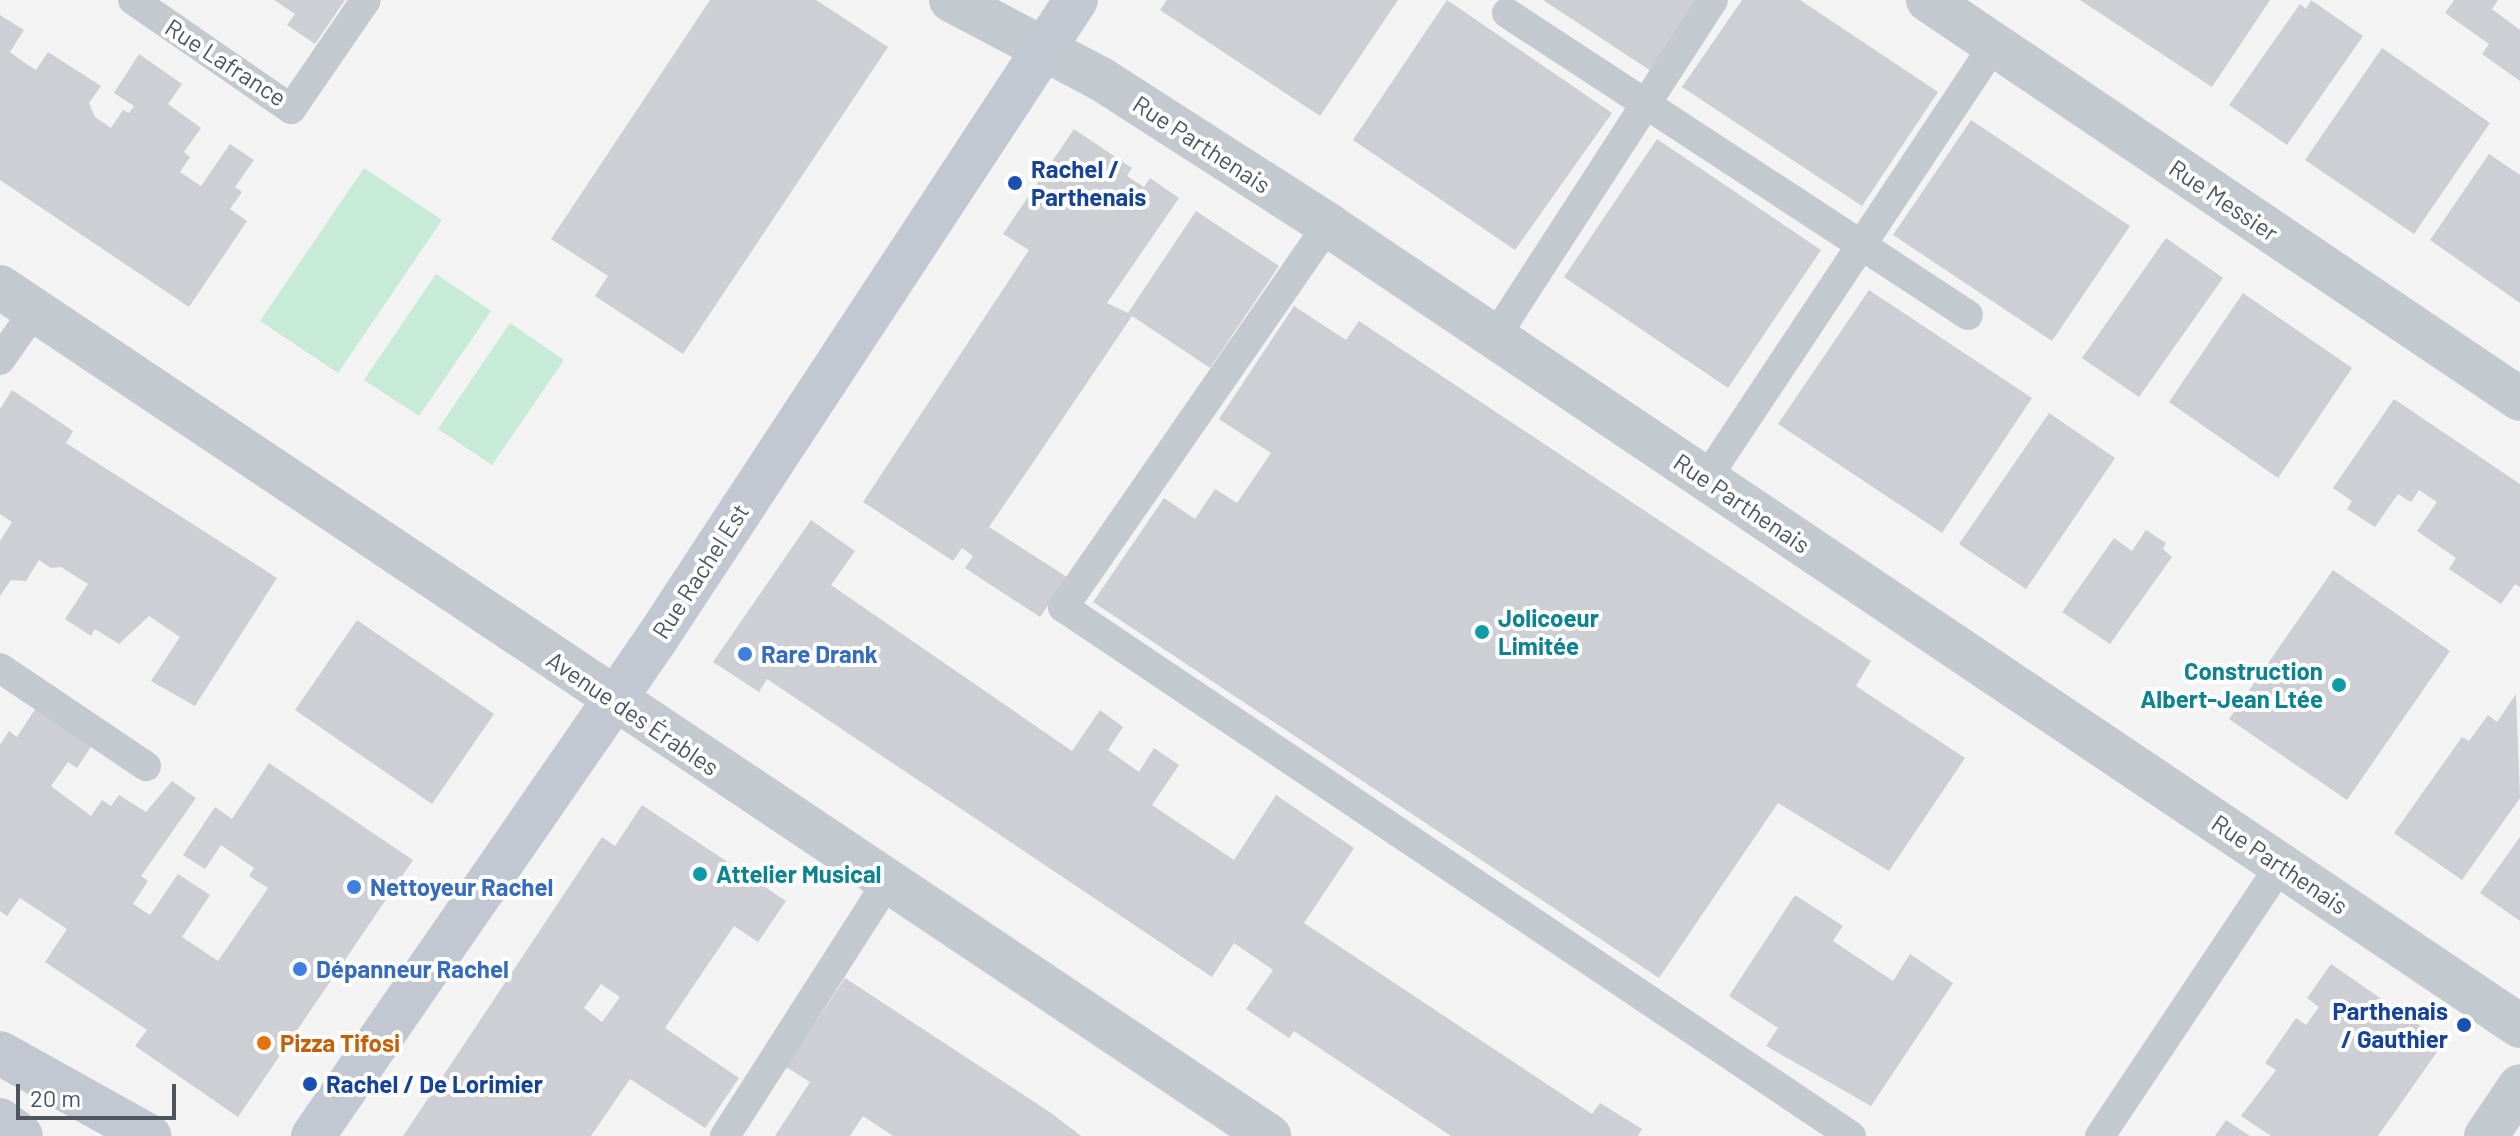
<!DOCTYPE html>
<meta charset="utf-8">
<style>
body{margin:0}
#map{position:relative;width:2520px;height:1136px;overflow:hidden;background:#f4f3f3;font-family:Barlow,sans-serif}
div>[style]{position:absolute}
.green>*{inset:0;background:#c7ebd6}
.building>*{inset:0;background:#cdcfd4}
.service>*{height:30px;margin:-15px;padding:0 15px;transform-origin:15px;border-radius:15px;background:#c2c9cf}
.minor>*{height:44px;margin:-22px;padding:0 22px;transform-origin:22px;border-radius:22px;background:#c2c9cf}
.secondary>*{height:44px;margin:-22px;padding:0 22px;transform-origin:22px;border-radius:22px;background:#c1c8d1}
.dots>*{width:22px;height:22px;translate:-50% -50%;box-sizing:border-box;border:4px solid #fff;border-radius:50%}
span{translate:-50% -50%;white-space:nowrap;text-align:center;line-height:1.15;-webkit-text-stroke:8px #fff;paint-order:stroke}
.street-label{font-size:24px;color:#4c555e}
.transit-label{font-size:24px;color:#164399;font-weight:700}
.left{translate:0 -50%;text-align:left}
.right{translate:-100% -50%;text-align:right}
.culture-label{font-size:24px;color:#0d838f;font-weight:700}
.shop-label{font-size:24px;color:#366cbe;font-weight:700}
.food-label{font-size:24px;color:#c56008;font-weight:700}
.scale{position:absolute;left:16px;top:1084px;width:160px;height:36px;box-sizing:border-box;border:4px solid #4c555e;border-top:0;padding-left:10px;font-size:24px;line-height:28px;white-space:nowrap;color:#4c555e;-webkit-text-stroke:6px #fff;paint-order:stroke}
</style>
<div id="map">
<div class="green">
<div style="clip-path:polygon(364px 168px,442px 220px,338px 373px,260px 321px)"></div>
<div style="clip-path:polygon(436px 274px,491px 311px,419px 416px,364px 380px)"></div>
<div style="clip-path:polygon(510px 323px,564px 360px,492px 465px,438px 429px)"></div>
</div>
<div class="building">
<div style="clip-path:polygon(274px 0,345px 0,315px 44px,287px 25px,295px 14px)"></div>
<div style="clip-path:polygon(710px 0,816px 0,888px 47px,683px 354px,595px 296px,608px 276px,551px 239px)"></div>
<div style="clip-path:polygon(1167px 0,1398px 0,1320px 116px,1160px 10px)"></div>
<div style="clip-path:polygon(1447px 0,1612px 113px,1515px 250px,1353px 140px)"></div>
<div style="clip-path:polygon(1543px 0,1698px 0,1651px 71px)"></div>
<div style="clip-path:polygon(1742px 0,1800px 0,1938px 92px,1862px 206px,1682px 87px)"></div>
<div style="clip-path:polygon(2080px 0,2270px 0,2212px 87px)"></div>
<div style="clip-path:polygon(2311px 0,2363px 36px,2287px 145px,2229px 105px,2300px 4px,2306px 9px)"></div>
<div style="clip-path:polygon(2454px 0,2498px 0,2492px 9px,2520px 30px,2520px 81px,2482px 54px,2489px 44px,2445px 13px)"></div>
<div style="clip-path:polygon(0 15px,24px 30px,10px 52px,22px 61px,36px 70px,48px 52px,101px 86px,89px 103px,95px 117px,111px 128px,123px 110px,129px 113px,134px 106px,114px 93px,139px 54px,182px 84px,168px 104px,201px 128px,184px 152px,190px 157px,180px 172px,201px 186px,230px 144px,254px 160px,235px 187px,242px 192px,230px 209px,247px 221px,189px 307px,0 180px)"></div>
<div style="clip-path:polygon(2382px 48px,2490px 123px,2414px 234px,2305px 160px)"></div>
<div style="clip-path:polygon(1971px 120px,2130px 226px,2052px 341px,1893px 235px)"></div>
<div style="clip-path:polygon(1074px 129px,1132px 168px,1127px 176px,1144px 187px,1150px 178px,1179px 198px,1107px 303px,1128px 313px,1196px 211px,1279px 266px,1210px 368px,1132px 316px,1030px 467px,989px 527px,1067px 577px,1040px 617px,965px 568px,973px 556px,962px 548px,953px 561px,863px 502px,1029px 250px,1003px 234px)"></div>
<div style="clip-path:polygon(1657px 139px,1821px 250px,1728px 388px,1564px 277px)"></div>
<div style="clip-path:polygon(2489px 154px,2520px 175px,2520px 303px,2430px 240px)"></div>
<div style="clip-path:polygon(2166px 238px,2223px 278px,2139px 397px,2082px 358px)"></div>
<div style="clip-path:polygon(1869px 290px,2032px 398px,1942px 533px,1778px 424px)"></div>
<div style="clip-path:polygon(2243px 293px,2352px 368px,2278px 478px,2169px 402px)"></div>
<div style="clip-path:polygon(1294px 306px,1346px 340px,1359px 321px,1871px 661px,1856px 686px,1965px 758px,1889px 871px,1778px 803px,1659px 978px,1093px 602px,1164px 498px,1195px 519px,1215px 489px,1237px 503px,1271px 453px,1219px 419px)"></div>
<div style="clip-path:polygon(12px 390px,73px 431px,66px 443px,277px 578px,195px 706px,151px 681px,180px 637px,149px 616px,119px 644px,95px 629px,91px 636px,65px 619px,88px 584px,61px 567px,51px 568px,39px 560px,26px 581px,11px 580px,0 596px,0 541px,12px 522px,0 514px,0 409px)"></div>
<div style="clip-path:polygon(2394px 399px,2520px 484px,2520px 587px,2515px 584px,2501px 604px,2449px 569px,2456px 558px,2417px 531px,2437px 502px,2419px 490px,2411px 502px,2398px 494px,2375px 527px,2347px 509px,2352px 501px,2333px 488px)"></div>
<div style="clip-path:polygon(2049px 413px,2115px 458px,2026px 589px,1959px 544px)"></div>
<div style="clip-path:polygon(811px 520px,855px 551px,831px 585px,1072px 751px,1100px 710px,1123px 727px,1108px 750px,1139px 772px,1154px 748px,1179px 765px,1152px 805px,1234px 860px,1276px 795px,1354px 848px,1304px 923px,1592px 1114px,1600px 1103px,1642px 1129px,1638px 1136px,1451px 1136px,1294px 1031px,1289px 1038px,1246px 1009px,1273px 970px,1234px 943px,1212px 977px,767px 679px,759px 692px,713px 662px)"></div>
<div style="clip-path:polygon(2146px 530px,2166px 543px,2163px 549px,2172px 557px,2110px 644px,2062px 612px,2114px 538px,2132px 551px)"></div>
<div style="clip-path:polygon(2333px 570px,2450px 651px,2347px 800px,2229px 719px)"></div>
<div style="clip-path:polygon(357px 620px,494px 714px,432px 804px,295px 710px)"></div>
<div style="clip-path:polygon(2516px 694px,2520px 798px,2462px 880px,2394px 833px,2462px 737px,2469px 741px,2488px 715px,2497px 722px)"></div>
<div style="clip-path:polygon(37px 706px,93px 744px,77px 768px,68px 762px,51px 786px,91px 816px,102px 800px,111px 806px,119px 795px,146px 812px,172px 781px,196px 798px,141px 876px,148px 881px,133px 904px,150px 915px,178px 874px,210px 895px,182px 937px,218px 961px,268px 888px,249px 876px,254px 868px,221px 845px,205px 869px,183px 855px,215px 807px,232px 819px,269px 763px,413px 860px,238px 1117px,135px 1046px,147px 1030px,45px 962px,67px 929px,20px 898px,7px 916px,0 911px,0 745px,9px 731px,17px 737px)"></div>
<div style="clip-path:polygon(evenodd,642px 805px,786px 901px,758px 942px,734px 926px,665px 1028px,739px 1078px,705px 1128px,630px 1079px,591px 1136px,403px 1136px,602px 837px,615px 846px,642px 805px,601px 984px,620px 997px,602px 1022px,584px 1008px,601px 984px)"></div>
<div style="clip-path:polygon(2520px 837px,2520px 921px,2480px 893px)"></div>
<div style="clip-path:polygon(1795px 895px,1843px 926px,1833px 941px,1893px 981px,1910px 954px,1953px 983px,1871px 1106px,1766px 1046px,1778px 1028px,1729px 996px)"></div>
<div style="clip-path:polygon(2331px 964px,2444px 1042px,2378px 1136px,2271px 1136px,2241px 1116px,2276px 1070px,2265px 1063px,2296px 1018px,2306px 1025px,2319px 1007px,2307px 998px)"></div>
<div style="clip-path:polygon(845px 978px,1051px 1113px,1081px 1136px,893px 1136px,863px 1116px,850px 1136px,775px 1136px,810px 1082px,786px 1067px)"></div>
<div style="clip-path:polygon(2226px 1120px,2250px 1136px,2215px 1136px)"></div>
</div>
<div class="service">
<div style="left:133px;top:0;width:192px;rotate:34.6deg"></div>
<div style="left:291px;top:109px;width:132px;rotate:-55.5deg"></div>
<div style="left:1507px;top:13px;width:551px;rotate:33.23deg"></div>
<div style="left:1328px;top:225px;width:465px;rotate:124.7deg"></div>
<div style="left:1063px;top:607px;width:949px;rotate:33.87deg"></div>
<div style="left:1495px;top:337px;width:401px;rotate:-57.1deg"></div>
<div style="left:0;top:360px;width:61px;rotate:-55deg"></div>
<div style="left:1706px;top:479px;width:521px;rotate:-56.43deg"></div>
<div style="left:0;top:668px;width:176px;rotate:33.9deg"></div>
<div style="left:725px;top:1136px;width:303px;rotate:-57.4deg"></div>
<div style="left:2100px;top:1136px;width:326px;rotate:-56.3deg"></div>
</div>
<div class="minor">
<div style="left:951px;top:0;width:170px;rotate:27.8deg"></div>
<div style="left:1101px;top:79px;width:270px;rotate:32.7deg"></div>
<div style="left:1328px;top:225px;width:1436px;rotate:33.9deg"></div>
<div style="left:1928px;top:0;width:714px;rotate:33.98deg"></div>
<div style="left:0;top:287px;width:1527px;rotate:33.78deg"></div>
<div style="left:2486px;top:1136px;width:60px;rotate:-55.8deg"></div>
</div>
<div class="secondary">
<div style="left:0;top:1053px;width:171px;rotate:29.1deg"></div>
<div style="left:0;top:1120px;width:26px;rotate:37deg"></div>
<div style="left:313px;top:1136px;width:605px;rotate:-55.36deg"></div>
<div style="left:657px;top:638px;width:763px;rotate:-56.71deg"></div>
</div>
<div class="dots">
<div style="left:1015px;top:183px;background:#1a4fb4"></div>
<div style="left:1482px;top:632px;background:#0f9aa8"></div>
<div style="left:745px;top:654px;background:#3f7fe0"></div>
<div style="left:2339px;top:685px;background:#0f9aa8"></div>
<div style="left:700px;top:874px;background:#0f9aa8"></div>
<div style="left:354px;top:887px;background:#3f7fe0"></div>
<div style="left:300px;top:969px;background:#3f7fe0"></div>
<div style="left:2464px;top:1025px;background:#1a4fb4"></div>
<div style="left:264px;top:1043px;background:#e8710a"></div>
<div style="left:310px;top:1084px;background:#1a4fb4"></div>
</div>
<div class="street-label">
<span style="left:226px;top:62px;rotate:33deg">Rue Lafrance</span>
<span style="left:1202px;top:144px;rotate:33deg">Rue Parthenais</span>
<span style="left:2224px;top:200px;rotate:34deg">Rue Messier</span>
<span style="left:1742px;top:503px;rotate:34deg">Rue Parthenais</span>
<span style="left:700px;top:571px;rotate:-57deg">Rue Rachel Est</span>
<span style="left:633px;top:713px;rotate:34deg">Avenue des Érables</span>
<span style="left:2280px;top:864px;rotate:34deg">Rue Parthenais</span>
</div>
<div class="transit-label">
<span class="left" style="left:1031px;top:183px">Rachel /<br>Parthenais</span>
<span class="right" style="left:2448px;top:1025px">Parthenais<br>/ Gauthier</span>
<span class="left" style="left:326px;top:1084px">Rachel / De Lorimier</span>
</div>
<div class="culture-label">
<span class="left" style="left:1498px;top:632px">Jolicoeur<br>Limitée</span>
<span class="right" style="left:2323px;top:685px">Construction<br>Albert-Jean Ltée</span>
<span class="left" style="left:716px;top:874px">Attelier Musical</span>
</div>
<div class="shop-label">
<span class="left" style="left:761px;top:654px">Rare Drank</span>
<span class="left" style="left:370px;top:887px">Nettoyeur Rachel</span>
<span class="left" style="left:316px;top:969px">Dépanneur Rachel</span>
</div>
<div class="food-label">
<span class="left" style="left:280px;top:1043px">Pizza Tifosi</span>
</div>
<div class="scale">20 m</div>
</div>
